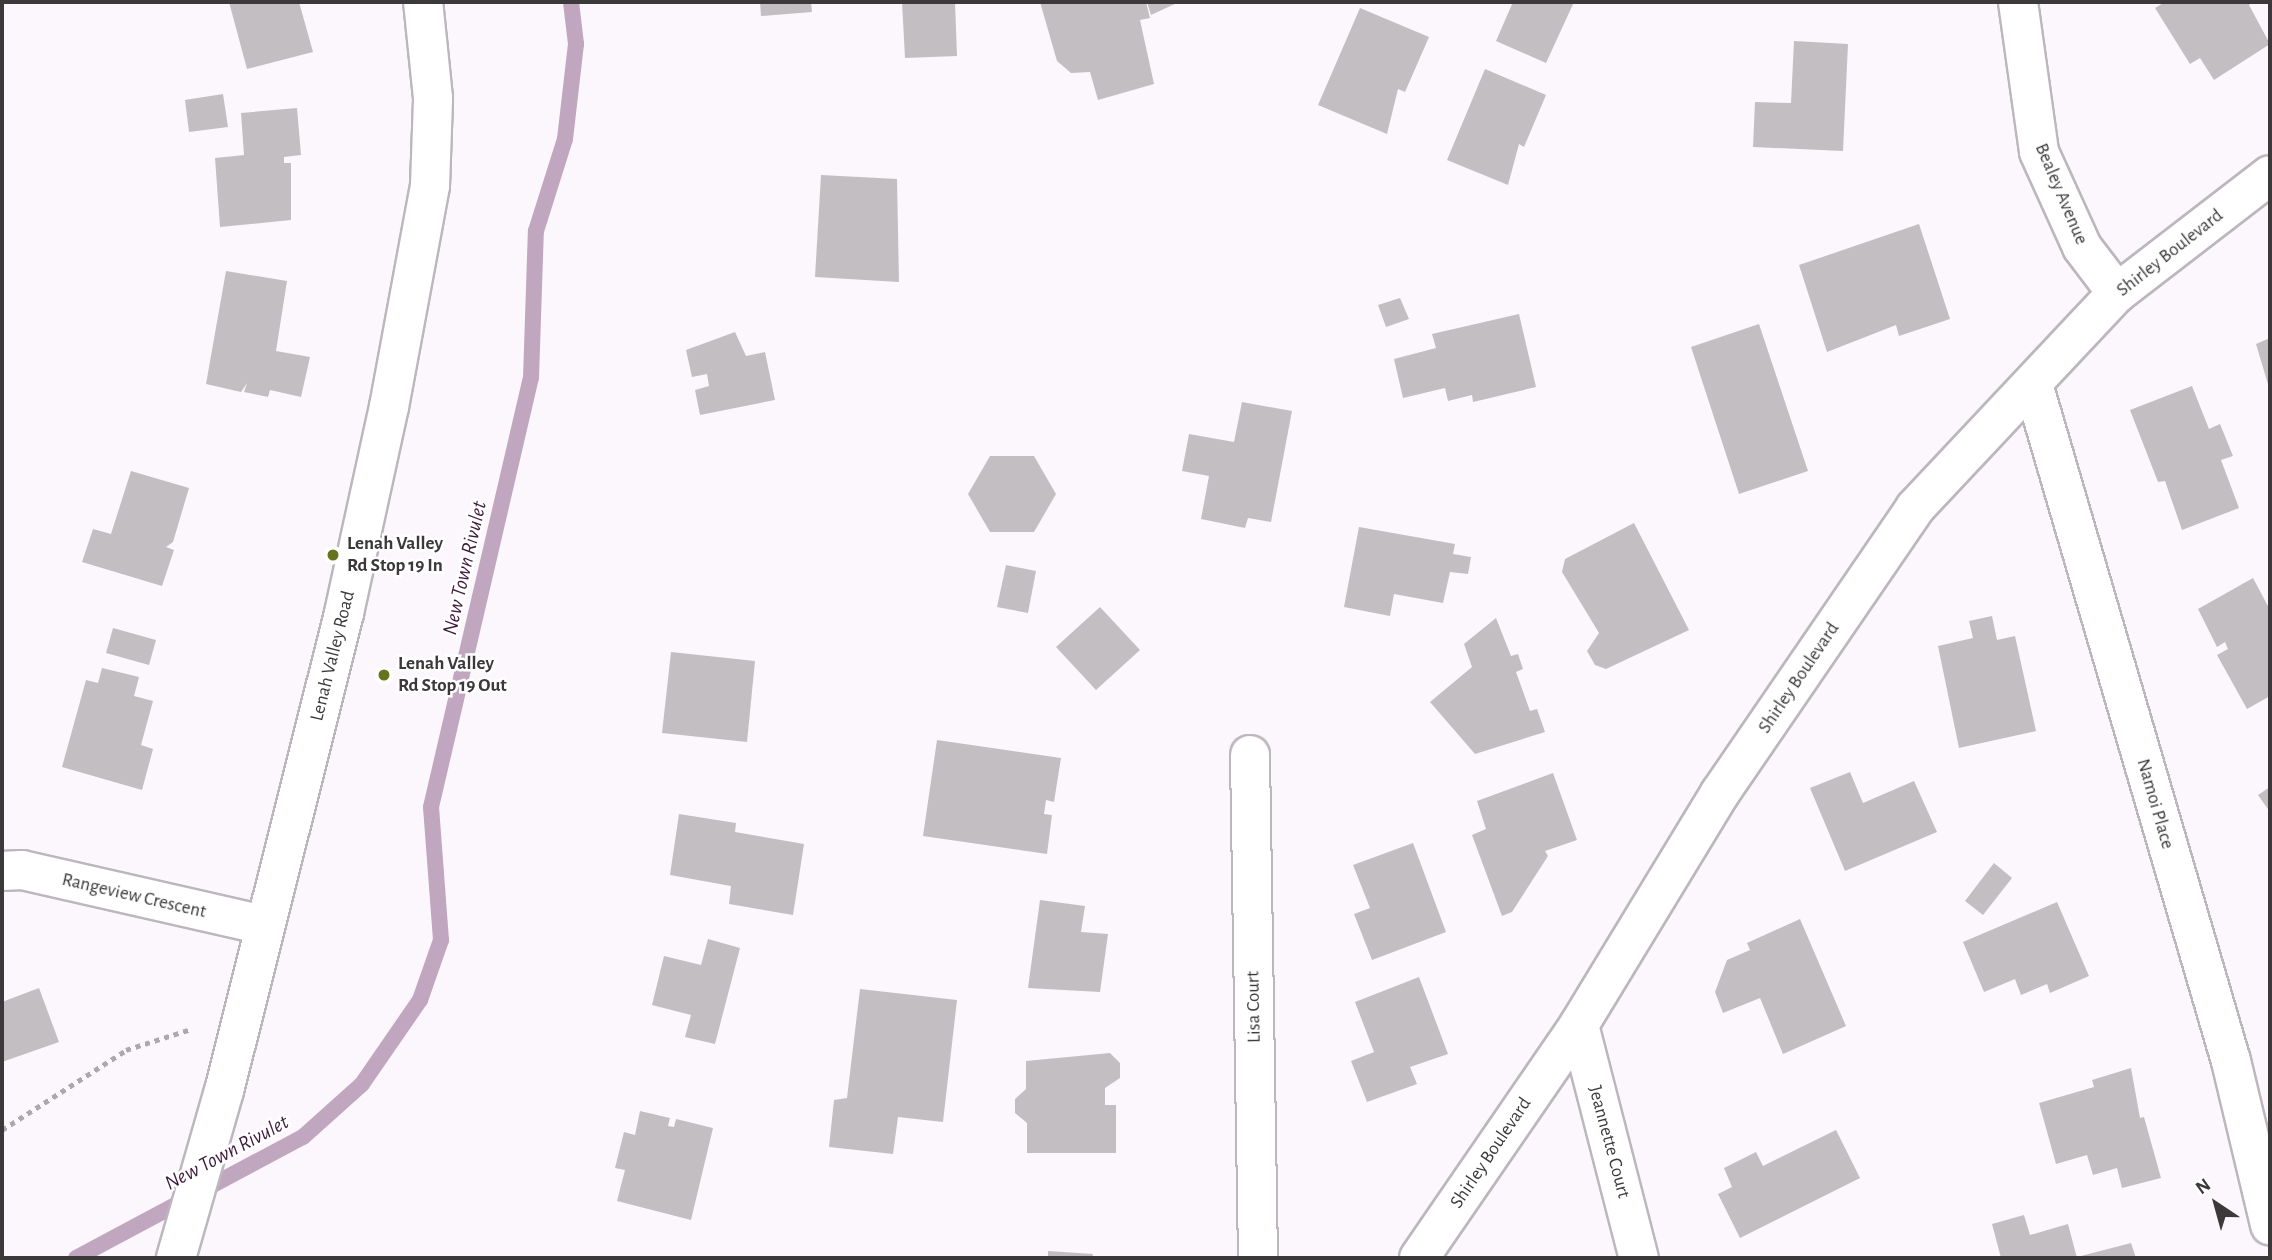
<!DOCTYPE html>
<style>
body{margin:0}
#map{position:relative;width:2272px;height:1260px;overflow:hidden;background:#fcf7fc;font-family:"Alegreya Sans",sans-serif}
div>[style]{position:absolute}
.stream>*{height:16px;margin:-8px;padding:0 8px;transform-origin:8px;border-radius:8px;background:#c1a6bf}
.building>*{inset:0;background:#c3bec2}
.path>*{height:4.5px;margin-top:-2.25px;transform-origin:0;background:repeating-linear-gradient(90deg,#aca8ab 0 5px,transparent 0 10px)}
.roads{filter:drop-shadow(2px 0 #bcb7bc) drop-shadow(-2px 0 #bcb7bc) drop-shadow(0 2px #bcb7bc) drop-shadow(0 -2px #bcb7bc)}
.minor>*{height:38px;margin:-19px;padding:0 19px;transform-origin:19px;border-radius:19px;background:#fff}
.dots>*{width:19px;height:19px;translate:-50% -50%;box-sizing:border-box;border:4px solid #fff;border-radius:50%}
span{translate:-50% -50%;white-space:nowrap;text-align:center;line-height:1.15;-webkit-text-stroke:5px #fff;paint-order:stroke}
.street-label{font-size:19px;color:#3c393b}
.poi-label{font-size:19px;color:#3c393b;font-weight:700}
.left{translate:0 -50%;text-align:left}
.water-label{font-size:21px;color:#3d1a3d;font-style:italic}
.frame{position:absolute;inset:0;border:4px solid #3c393b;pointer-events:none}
.north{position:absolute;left:2181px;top:1169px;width:70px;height:70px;-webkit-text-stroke:5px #fff;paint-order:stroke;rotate:324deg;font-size:19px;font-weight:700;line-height:28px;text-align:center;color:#3c393b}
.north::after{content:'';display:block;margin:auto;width:24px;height:32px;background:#3c393b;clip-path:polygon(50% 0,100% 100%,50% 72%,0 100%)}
</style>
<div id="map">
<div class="stream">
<div style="left:76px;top:1258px;width:257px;rotate:-28.1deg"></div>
<div style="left:303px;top:1137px;width:79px;rotate:-41.9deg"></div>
<div style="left:362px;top:1084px;width:102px;rotate:-55.4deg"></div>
<div style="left:420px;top:1000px;width:64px;rotate:-70.7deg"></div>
<div style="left:441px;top:940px;width:133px;rotate:-94.3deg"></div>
<div style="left:431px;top:807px;width:441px;rotate:-76.9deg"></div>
<div style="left:531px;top:378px;width:147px;rotate:-88.1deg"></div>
<div style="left:536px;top:231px;width:96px;rotate:-72.5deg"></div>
<div style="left:565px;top:139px;width:96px;rotate:-83.4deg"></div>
<div style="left:576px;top:44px;width:42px;rotate:-96.8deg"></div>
</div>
<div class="building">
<div style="clip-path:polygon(229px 2px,299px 2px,313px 52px,247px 69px)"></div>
<div style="clip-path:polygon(760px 2px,811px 2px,812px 12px,761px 16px)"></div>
<div style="clip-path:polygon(902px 2px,955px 2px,957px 56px,905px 58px)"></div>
<div style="clip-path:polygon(1040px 2px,1146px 2px,1150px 18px,1140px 20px,1154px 84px,1098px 100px,1090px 72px,1071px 73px,1057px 61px)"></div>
<div style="clip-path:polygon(1147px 2px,1179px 2px,1151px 15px)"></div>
<div style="clip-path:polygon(1513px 2px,1574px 2px,1546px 63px,1496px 41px)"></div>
<div style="clip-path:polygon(2165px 2px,2253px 2px,2249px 5px,2270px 44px,2214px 80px,2200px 58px,2190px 64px,2155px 8px)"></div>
<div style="clip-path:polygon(1360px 8px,1429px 37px,1405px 92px,1398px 89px,1387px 134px,1318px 105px)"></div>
<div style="clip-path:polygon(1794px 41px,1848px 44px,1843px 151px,1753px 147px,1755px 102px,1791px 103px)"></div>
<div style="clip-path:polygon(1485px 69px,1546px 95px,1524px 147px,1519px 144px,1508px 185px,1447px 160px)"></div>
<div style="clip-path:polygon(223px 94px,228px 127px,189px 132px,185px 100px)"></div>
<div style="clip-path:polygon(297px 108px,301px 155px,284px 157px,284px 163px,291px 163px,291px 220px,220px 227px,215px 158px,244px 155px,241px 113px)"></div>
<div style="clip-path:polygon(821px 175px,897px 179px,899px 282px,815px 277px)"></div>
<div style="clip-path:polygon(1919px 224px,1950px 319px,1899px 336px,1896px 325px,1827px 352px,1799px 265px)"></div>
<div style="clip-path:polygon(226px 271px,287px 281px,276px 351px,310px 357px,301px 397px,270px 390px,268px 397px,244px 392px,247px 383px,241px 392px,206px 384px)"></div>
<div style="clip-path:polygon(1400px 298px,1409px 319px,1386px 327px,1378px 305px)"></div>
<div style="clip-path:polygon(1519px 314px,1536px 387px,1473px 402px,1472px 395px,1448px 401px,1445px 388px,1403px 398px,1394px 359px,1436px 348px,1432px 334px)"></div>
<div style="clip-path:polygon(1759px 324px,1808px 471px,1739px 494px,1691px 347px)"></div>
<div style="clip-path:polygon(735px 332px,746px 356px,765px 352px,775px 400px,700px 415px,695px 390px,709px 386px,707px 374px,692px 377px,686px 350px)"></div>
<div style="clip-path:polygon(2270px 338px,2270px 391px,2256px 344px)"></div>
<div style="clip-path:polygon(2192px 386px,2209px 429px,2220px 424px,2233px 456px,2221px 460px,2239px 508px,2182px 530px,2165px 481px,2158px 482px,2130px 410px)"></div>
<div style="clip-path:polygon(1242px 402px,1292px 411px,1271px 522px,1248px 518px,1245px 528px,1201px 519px,1209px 476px,1182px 471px,1189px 434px,1234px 442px)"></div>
<div style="clip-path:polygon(990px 456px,1034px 456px,1056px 494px,1034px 532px,990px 532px,968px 494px)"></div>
<div style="clip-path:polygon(131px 471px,189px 488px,173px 542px,166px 547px,174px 550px,162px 586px,82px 562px,93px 529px,111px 534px)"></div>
<div style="clip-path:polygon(1634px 523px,1689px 630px,1606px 669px,1595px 665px,1587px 651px,1599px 633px,1562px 572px,1565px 559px)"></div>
<div style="clip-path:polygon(1359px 527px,1455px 544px,1453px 554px,1471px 557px,1468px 574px,1450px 572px,1443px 603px,1394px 594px,1390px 616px,1344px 607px)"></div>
<div style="clip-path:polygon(1006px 565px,1036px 571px,1028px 613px,997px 607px)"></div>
<div style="clip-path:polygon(2253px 578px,2270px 610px,2270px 696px,2247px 709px,2217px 655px,2228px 649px,2225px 642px,2217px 647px,2198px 609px)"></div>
<div style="clip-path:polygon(1100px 607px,1140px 650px,1096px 690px,1056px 647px)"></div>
<div style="clip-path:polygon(1992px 616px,1997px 640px,2015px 636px,2036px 731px,1959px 748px,1938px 646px,1973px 638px,1969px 621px)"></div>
<div style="clip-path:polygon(1496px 618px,1511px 656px,1518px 654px,1523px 669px,1516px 672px,1530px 711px,1537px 709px,1545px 732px,1475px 754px,1430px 702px,1472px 667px,1464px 644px)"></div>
<div style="clip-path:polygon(113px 628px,156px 640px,149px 665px,106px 653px)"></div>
<div style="clip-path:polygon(671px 652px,755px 661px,747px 742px,662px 733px)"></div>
<div style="clip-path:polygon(102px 668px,139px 677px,134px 696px,153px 701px,141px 745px,153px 749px,142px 790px,62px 767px,86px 680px,98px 683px)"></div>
<div style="clip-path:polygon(937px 740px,1061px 758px,1054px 802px,1046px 800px,1044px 814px,1052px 815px,1047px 854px,923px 836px)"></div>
<div style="clip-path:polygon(1850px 772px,1863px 803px,1914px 781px,1937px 832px,1845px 871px,1810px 788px)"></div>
<div style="clip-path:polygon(1553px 773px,1577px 840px,1545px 851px,1548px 856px,1512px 912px,1502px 916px,1472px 835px,1486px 829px,1477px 801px)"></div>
<div style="clip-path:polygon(2270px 787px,2270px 812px,2258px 795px)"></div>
<div style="clip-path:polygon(679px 814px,736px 823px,735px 832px,804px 844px,793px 915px,729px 904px,731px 886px,670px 875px)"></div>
<div style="clip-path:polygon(1413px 843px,1446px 932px,1372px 960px,1354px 914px,1370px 908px,1353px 865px)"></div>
<div style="clip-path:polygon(1994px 863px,2012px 878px,1983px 915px,1965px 901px)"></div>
<div style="clip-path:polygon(1040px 900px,1085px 906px,1081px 932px,1108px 934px,1100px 992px,1028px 988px)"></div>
<div style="clip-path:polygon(2057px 902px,2089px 976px,2050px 993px,2047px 984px,2021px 995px,2015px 979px,1984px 992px,1963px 942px)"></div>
<div style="clip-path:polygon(1800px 919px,1846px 1026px,1783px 1054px,1760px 998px,1723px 1013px,1715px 992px,1727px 960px,1750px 950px,1747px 943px)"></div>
<div style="clip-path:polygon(708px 939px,740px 948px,715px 1044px,685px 1037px,691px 1015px,652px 1005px,664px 956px,701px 965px)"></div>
<div style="clip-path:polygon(1419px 977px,1448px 1054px,1410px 1067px,1417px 1084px,1367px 1102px,1351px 1061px,1374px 1052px,1355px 1002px)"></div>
<div style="clip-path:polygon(39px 988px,59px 1042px,2px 1062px,2px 1002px)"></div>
<div style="clip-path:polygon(860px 989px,957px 1000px,943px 1122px,898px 1117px,893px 1154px,829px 1147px,834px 1100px,847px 1098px)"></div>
<div style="clip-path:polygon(1110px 1053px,1120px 1063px,1120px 1078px,1105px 1088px,1105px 1105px,1116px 1105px,1116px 1153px,1027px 1153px,1027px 1123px,1015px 1113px,1015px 1099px,1026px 1089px,1026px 1061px)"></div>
<div style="clip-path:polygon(2131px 1068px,2140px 1118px,2144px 1117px,2161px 1178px,2122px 1188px,2117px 1168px,2093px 1175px,2087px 1155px,2056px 1164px,2039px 1103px,2094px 1087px,2092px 1080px)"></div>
<div style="clip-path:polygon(640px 1111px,670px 1118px,668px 1126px,674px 1127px,676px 1119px,713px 1128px,691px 1220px,617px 1201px,625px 1170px,615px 1168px,624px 1132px,635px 1135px)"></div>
<div style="clip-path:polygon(1836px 1130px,1860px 1178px,1740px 1238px,1718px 1194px,1732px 1187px,1724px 1168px,1756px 1152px,1763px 1166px)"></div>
<div style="clip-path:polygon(2024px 1215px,2030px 1235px,2068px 1224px,2077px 1258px,2001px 1258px,1992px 1224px)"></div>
<div style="clip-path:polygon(2131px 1243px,2136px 1258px,2077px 1258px,2077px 1257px)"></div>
<div style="clip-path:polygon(1048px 1251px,1093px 1254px,1092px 1258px,1048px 1258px)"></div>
</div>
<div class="path">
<div style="left:2px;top:1130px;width:148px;rotate:-32.8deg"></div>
<div style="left:126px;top:1050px;width:68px;rotate:-17.9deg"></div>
</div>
<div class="roads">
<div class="minor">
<div style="left:2018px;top:2px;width:151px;rotate:82deg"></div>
<div style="left:2039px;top:152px;width:104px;rotate:65.6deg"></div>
<div style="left:2082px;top:247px;width:58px;rotate:52.7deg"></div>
<div style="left:2033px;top:384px;width:705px;rotate:73.7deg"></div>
<div style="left:2231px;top:1061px;width:169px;rotate:76.6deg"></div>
<div style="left:1250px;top:755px;width:503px;rotate:89.09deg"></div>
<div style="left:2px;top:871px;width:20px;rotate:-3deg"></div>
<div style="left:22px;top:870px;width:249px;rotate:12.8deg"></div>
<div style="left:1579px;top:1025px;width:241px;rotate:75.6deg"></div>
<div style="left:176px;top:1258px;width:174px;rotate:-74deg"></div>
<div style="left:224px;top:1091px;width:493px;rotate:-75.9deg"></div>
<div style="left:344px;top:613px;width:211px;rotate:-77.7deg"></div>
<div style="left:389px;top:407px;width:225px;rotate:-79.5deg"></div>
<div style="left:430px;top:186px;width:88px;rotate:-88deg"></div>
<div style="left:433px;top:98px;width:97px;rotate:-95.9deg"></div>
<div style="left:1419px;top:1258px;width:283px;rotate:-55.5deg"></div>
<div style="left:1579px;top:1025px;width:271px;rotate:-58.7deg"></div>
<div style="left:1720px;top:793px;width:345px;rotate:-55.6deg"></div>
<div style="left:1915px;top:508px;width:295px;rotate:-46.8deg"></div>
<div style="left:2117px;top:293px;width:193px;rotate:-37.6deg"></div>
</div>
</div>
<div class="dots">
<div style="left:333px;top:555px;background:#66731e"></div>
<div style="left:384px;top:675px;background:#66731e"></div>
</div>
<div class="street-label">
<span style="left:2061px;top:194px;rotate:67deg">Bealey Avenue</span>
<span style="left:2170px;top:253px;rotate:-38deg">Shirley Boulevard</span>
<span style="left:333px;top:656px;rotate:-76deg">Lenah Valley Road</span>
<span style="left:1799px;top:678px;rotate:-56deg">Shirley Boulevard</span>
<span style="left:2155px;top:804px;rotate:74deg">Namoi Place</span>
<span style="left:134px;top:896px;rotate:13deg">Rangeview Crescent</span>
<span style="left:1254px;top:1007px;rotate:-91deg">Lisa Court</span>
<span style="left:1609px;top:1142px;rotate:75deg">Jeannette Court</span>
<span style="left:1491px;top:1153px;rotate:-56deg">Shirley Boulevard</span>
</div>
<div class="poi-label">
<span class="left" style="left:347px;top:555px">Lenah Valley<br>Rd Stop 19 In</span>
<span class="left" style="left:398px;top:675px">Lenah Valley<br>Rd Stop 19 Out</span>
</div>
<div class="water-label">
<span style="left:465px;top:568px;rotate:-77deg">New Town Rivulet</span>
<span style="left:227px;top:1153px;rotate:-28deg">New Town Rivulet</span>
</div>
<div class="frame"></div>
<div class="north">N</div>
</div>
